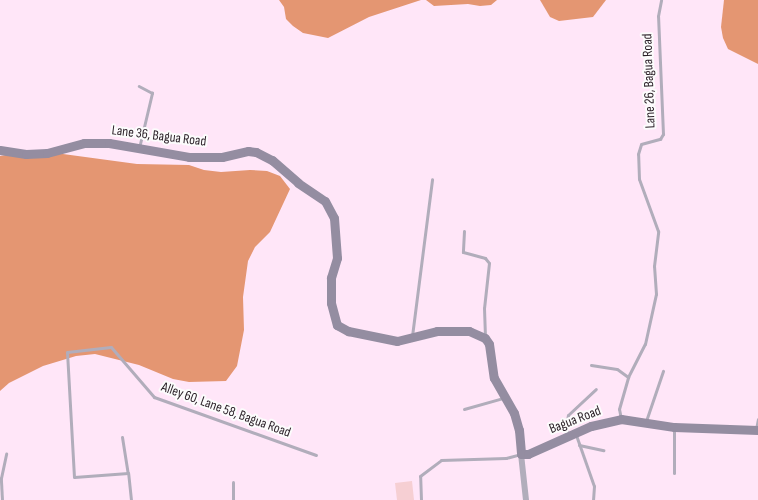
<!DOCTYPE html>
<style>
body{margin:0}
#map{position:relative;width:758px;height:500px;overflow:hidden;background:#ffe6f8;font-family:"Sofia Sans Condensed",sans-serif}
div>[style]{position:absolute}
.forest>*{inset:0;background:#e49672}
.building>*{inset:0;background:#f6cfd3}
.lane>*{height:3px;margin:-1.5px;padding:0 1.5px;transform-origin:1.5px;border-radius:1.5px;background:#b1adbb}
.street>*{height:6px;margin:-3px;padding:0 3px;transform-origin:3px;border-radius:3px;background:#b1adbb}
.secondary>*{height:9px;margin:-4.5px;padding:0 4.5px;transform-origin:4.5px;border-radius:4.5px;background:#948da1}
span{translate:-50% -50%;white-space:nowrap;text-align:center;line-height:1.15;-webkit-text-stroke:4px #fcfcfc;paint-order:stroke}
.street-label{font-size:14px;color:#291e26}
</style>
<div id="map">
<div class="forest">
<div style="clip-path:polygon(279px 0,421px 0,369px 17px,328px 38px,303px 33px,293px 26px,286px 19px,284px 7px)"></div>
<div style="clip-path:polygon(426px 0,497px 0,491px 5px,480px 6px,468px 4px,434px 6px)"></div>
<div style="clip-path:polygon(540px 0,606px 0,593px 17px,559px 21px,550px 17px)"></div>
<div style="clip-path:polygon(724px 0,758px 0,758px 64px,728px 49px,723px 38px,721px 27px)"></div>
<div style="clip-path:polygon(17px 153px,63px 154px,137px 164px,189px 165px,204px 170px,221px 172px,250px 170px,267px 171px,280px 176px,290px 189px,270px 232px,255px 247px,248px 261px,243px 297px,244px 330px,237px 366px,226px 381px,189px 382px,173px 379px,139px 365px,95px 354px,76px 356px,43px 366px,9px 383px,0 391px,0 156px)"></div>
</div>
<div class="building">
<div style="clip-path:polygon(412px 481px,414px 500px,397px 500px,395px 483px)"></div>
</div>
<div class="lane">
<div style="left:139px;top:148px;width:57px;rotate:-76.7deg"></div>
<div style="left:152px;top:93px;width:15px;rotate:-152deg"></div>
<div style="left:464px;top:231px;width:21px;rotate:93deg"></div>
<div style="left:463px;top:252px;width:23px;rotate:15deg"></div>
<div style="left:485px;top:258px;width:6px;rotate:51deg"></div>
<div style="left:489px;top:263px;width:45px;rotate:96.3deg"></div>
<div style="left:484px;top:308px;width:28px;rotate:88deg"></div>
<div style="left:412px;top:336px;width:158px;rotate:-82.7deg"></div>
<div style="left:591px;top:365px;width:26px;rotate:9deg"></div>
<div style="left:617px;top:369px;width:14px;rotate:36deg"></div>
<div style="left:464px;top:409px;width:41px;rotate:-15.8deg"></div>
<div style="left:621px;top:419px;width:10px;rotate:-101deg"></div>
<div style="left:619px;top:409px;width:33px;rotate:-74deg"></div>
<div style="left:628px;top:377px;width:37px;rotate:-63deg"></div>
<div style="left:645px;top:344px;width:51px;rotate:-77.6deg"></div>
<div style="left:656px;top:294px;width:28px;rotate:-94deg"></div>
<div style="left:654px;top:266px;width:35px;rotate:-83deg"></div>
<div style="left:658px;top:231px;width:55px;rotate:-110.1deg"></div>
<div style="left:639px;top:179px;width:25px;rotate:-92deg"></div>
<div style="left:638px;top:154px;width:10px;rotate:-73deg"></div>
<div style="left:641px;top:144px;width:20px;rotate:-15deg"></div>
<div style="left:660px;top:139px;width:6px;rotate:-59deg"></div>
<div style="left:663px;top:134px;width:118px;rotate:-92.4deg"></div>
<div style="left:658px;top:16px;width:16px;rotate:-79deg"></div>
<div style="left:646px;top:421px;width:53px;rotate:-71.2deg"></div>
<div style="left:674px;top:429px;width:44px;rotate:90deg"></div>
<div style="left:756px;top:429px;width:10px;rotate:-79deg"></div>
<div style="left:568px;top:434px;width:7px;rotate:-106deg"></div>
<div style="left:566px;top:427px;width:12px;rotate:-81deg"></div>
<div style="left:568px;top:415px;width:38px;rotate:-43deg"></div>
<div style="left:576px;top:435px;width:54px;rotate:70.6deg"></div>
<div style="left:594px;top:486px;width:14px;rotate:94deg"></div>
<div style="left:122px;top:437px;width:36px;rotate:81deg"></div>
<div style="left:579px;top:445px;width:25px;rotate:12deg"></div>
<div style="left:233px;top:482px;width:18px;rotate:90deg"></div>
<div style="left:2px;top:500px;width:22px;rotate:-93deg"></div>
<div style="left:1px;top:478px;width:25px;rotate:-78deg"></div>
<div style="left:131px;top:500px;width:27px;rotate:-96deg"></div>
<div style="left:128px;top:473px;width:54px;rotate:175.8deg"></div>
<div style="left:74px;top:477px;width:125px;rotate:-93.2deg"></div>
<div style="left:67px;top:352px;width:44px;rotate:-6.5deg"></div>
<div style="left:111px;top:347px;width:66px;rotate:49.3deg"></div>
<div style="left:154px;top:397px;width:172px;rotate:19.7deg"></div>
<div style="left:421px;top:500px;width:24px;rotate:-92deg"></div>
<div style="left:420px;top:476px;width:26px;rotate:-37deg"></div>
<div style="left:441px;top:460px;width:65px;rotate:-1.8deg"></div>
<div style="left:506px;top:458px;width:16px;rotate:-15deg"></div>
</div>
<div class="street">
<div style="left:521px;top:454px;width:46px;rotate:83.8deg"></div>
</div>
<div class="secondary">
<div style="left:0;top:150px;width:26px;rotate:9deg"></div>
<div style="left:26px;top:154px;width:21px;rotate:-3deg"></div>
<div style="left:47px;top:153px;width:38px;rotate:-15deg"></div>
<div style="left:84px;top:143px;width:25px"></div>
<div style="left:109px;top:143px;width:81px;rotate:9.9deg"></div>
<div style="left:189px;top:157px;width:33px"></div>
<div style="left:222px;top:157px;width:27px;rotate:-13deg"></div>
<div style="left:248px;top:151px;width:8px;rotate:7deg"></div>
<div style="left:256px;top:152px;width:18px;rotate:27deg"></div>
<div style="left:272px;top:160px;width:35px;rotate:41deg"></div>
<div style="left:298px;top:183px;width:32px;rotate:34deg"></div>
<div style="left:325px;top:201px;width:19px;rotate:62deg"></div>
<div style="left:334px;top:218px;width:40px;rotate:85.7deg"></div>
<div style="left:337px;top:258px;width:21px;rotate:107deg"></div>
<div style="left:331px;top:278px;width:25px;rotate:90deg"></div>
<div style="left:331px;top:303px;width:23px;rotate:75deg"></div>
<div style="left:337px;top:325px;width:13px;rotate:29deg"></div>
<div style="left:348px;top:331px;width:50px;rotate:11.5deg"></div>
<div style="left:397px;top:341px;width:41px;rotate:-14deg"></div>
<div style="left:437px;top:331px;width:32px"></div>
<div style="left:469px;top:331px;width:17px;rotate:24deg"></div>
<div style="left:485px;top:338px;width:7px;rotate:56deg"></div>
<div style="left:489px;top:344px;width:34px;rotate:82deg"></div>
<div style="left:494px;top:378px;width:40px;rotate:60.3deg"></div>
<div style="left:514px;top:413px;width:18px;rotate:74deg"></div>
<div style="left:519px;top:430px;width:24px;rotate:85deg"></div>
<div style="left:521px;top:454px;width:7px"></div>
<div style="left:528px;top:454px;width:69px;rotate:-24deg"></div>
<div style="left:591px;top:426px;width:31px;rotate:-13deg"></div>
<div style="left:621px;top:419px;width:54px;rotate:8.6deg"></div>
<div style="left:674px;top:427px;width:84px;rotate:2deg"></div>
</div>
<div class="street-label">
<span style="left:649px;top:81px;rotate:-92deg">Lane 26, Bagua Road</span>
<span style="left:159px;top:136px;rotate:7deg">Lane 36, Bagua Road</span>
<span style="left:226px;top:410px;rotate:20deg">Alley 60, Lane 58, Bagua Road</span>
<span style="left:575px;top:420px;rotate:-21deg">Bagua Road</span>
</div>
</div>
